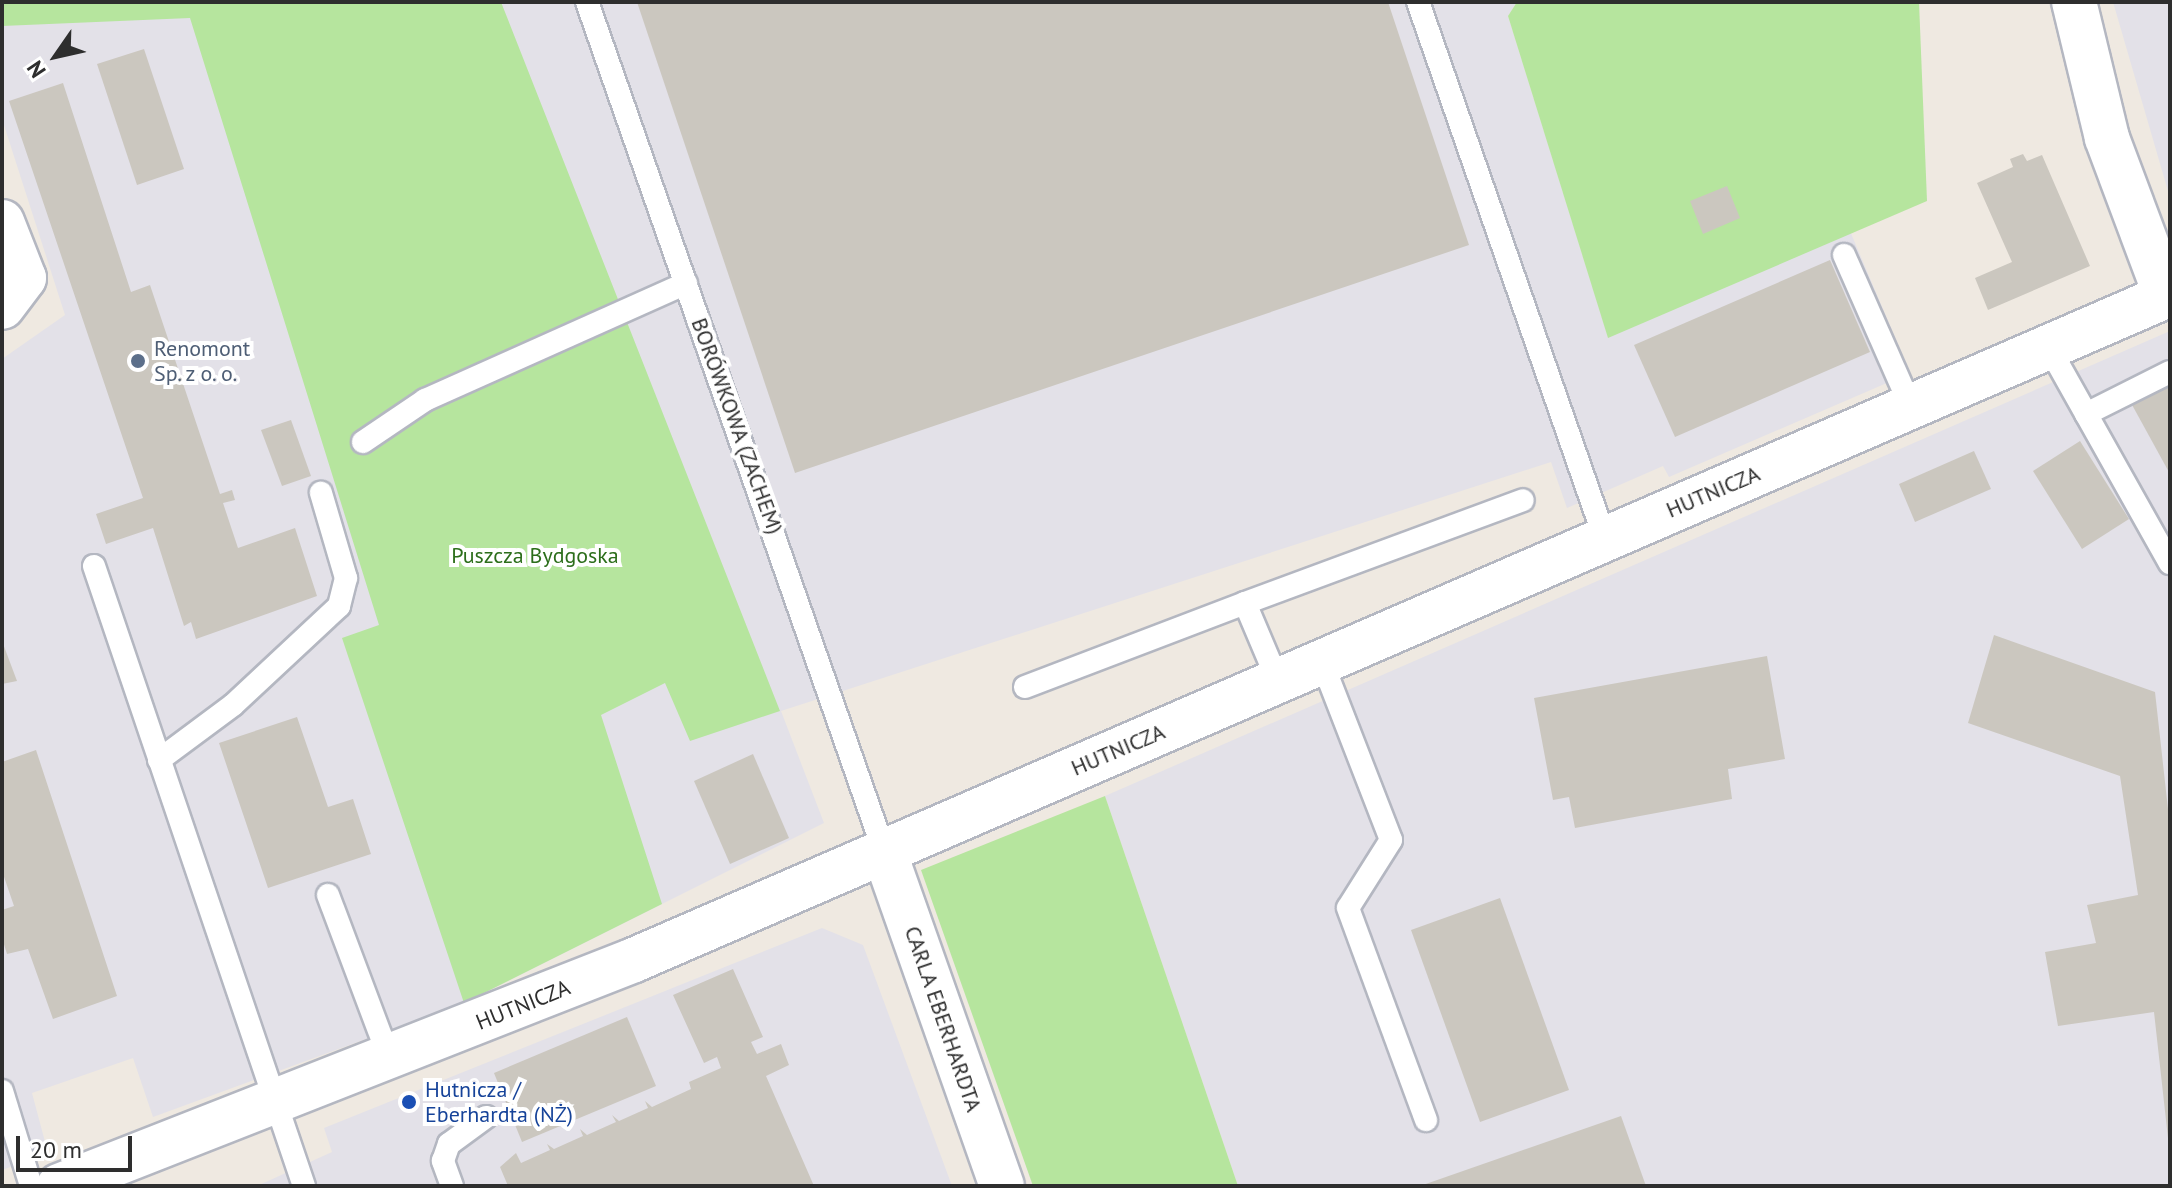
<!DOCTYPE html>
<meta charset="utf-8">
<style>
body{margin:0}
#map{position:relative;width:2172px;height:1188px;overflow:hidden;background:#efe9e1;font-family:"PT Sans",sans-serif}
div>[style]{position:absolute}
.industrial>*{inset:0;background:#e3e1e8}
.green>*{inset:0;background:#b6e59e}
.building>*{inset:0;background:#cbc7bf}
.roads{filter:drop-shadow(2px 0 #b4b7c1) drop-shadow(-2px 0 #b4b7c1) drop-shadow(0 2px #b4b7c1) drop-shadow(0 -2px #b4b7c1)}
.service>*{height:22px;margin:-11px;padding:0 11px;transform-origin:11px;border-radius:11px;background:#fff}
.minor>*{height:44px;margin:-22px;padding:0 22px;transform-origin:22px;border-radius:22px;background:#fff}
.tertiary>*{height:44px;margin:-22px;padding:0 22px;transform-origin:22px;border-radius:22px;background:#fff}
.dots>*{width:22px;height:22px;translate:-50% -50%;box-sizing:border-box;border:4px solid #fff;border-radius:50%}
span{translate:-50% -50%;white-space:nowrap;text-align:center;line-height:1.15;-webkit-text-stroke:8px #fff;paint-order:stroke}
.service-label{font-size:22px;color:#4e5e75}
.left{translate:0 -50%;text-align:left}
.street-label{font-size:22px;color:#2e2e2e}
.park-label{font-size:22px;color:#2c6e1b}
.transit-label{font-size:22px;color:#164399}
.frame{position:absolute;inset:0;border:4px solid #2e2e2e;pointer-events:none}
.north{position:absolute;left:16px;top:16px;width:80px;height:80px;-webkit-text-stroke:6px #fff;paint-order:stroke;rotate:236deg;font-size:22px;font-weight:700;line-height:32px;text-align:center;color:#2e2e2e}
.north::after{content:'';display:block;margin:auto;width:28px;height:36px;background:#2e2e2e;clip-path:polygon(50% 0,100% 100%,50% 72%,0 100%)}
.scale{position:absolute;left:16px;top:1136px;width:116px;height:36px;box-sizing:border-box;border:4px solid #2e2e2e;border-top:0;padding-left:10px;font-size:24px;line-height:28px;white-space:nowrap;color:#2e2e2e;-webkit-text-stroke:6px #fff;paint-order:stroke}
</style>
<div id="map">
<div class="industrial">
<div style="clip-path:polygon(2px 2px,1517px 2px,1508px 16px,1608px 337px,1850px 231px,1910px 373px,1669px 477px,1663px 466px,1567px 508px,1551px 462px,781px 711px,824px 823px,464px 1003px,153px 1117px,133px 1058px,32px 1093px,48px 1153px,2px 1170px,2px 359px,65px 315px,2px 119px)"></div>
<div style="clip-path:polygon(2113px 2px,2170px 2px,2170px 198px)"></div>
<div style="clip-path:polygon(2170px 331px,2170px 1186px,1238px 1186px,1105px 796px)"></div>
<div style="clip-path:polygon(822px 928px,863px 945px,952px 1186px,257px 1186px,332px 1152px,324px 1128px)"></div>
</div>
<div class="green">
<div style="clip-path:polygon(2px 2px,501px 2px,780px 711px,690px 741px,665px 683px,601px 715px,662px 904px,464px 1003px,342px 638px,379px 625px,190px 18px,2px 26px)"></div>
<div style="clip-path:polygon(1517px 2px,1919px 2px,1927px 201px,1608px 338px,1508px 16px)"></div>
<div style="clip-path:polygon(1105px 796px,1238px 1186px,1033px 1186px,921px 870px)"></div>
</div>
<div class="building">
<div style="clip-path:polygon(637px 2px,1388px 2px,1469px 245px,795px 473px)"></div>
<div style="clip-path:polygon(144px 49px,184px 169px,137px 185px,97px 64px)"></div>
<div style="clip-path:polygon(63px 83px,131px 292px,150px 285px,220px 494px,232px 490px,235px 500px,223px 503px,238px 548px,295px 528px,317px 596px,196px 639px,191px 622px,184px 626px,153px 528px,106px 544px,96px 514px,143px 498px,9px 101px)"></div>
<div style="clip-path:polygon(2023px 154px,2027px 161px,2042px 155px,2090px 266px,1988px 310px,1975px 278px,2012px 262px,1977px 183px,2013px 167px,2010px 159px)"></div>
<div style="clip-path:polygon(1727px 186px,1740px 218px,1703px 234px,1690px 201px)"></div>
<div style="clip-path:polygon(1830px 260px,1870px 352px,1675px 437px,1634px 345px)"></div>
<div style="clip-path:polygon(2170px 381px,2170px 474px,2131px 403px)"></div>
<div style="clip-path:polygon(291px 420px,311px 476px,282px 486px,261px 430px)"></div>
<div style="clip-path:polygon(2080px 441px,2129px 519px,2082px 549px,2033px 471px)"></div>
<div style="clip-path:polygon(1974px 451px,1991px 489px,1915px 522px,1899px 484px)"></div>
<div style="clip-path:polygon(1994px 635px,2155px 692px,2170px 827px,2170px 1156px,2154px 1012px,2058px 1026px,2045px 952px,2096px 943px,2087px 905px,2138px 895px,2120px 776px,1968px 723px)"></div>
<div style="clip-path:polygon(2px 641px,17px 681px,2px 684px)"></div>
<div style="clip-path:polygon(1767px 656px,1785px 759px,1728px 769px,1732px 799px,1575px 828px,1569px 797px,1553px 800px,1534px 698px)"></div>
<div style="clip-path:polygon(297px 717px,328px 807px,353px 799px,371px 854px,268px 888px,219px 743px)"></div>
<div style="clip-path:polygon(36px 750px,117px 996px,53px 1019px,28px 949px,7px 954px,2px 938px,2px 910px,14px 906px,2px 871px,2px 762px)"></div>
<div style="clip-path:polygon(753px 754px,789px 838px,730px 864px,694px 781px)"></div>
<div style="clip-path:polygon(1500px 898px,1569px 1090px,1480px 1122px,1411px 930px)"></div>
<div style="clip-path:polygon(733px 969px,763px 1037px,751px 1042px,757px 1054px,781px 1044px,789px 1065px,766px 1076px,814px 1186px,508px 1186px,500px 1167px,516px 1153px,521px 1163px,550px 1150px,547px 1144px,554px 1149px,583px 1136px,580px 1129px,587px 1135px,616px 1122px,612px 1115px,619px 1121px,648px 1108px,645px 1101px,652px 1107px,691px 1089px,689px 1082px,721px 1068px,717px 1057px,704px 1063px,673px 995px)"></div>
<div style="clip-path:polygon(627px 1017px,656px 1086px,522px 1142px,494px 1073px)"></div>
<div style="clip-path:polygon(1621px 1116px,1646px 1186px,1420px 1186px)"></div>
</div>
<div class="roads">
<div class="service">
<div style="left:587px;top:2px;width:899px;rotate:70.72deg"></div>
<div style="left:1418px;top:2px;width:569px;rotate:70.8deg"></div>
<div style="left:1844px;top:255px;width:166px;rotate:66.2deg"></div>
<div style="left:2048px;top:346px;width:249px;rotate:60.7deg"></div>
<div style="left:2086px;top:414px;width:94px;rotate:-26.6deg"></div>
<div style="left:363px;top:442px;width:75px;rotate:-34.1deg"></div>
<div style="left:425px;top:400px;width:286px;rotate:-24.1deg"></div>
<div style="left:94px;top:566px;width:655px;rotate:71.29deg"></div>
<div style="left:1245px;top:603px;width:296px;rotate:-20.3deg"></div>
<div style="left:1322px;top:662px;width:191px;rotate:68.8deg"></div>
<div style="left:1391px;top:840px;width:80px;rotate:122.3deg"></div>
<div style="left:1348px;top:908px;width:226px;rotate:69.8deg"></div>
<div style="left:1025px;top:687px;width:235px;rotate:-20.9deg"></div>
<div style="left:1245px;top:603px;width:85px;rotate:67.1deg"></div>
<div style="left:159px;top:760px;width:92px;rotate:-36.6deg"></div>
<div style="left:233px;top:705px;width:145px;rotate:-43deg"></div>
<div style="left:339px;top:606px;width:29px;rotate:-76deg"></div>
<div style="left:346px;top:578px;width:89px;rotate:-106.4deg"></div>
<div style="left:328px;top:895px;width:176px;rotate:69.4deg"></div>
<div style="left:2px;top:1091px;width:99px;rotate:73deg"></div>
<div style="left:452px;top:1186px;width:27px;rotate:-110deg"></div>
<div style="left:443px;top:1161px;width:18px;rotate:-71deg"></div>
<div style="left:449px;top:1144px;width:46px;rotate:-36.1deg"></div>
</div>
<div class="minor">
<div style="left:2px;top:222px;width:60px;rotate:68.6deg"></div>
<div style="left:24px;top:278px;width:36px;rotate:127deg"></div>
</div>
<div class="tertiary">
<div style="left:884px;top:851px;width:355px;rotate:70.6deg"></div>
<div style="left:59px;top:1186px;width:618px;rotate:-21.46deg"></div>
<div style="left:634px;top:960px;width:1670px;rotate:-23.43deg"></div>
<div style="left:2166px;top:296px;width:169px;rotate:-110.5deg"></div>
<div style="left:2107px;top:138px;width:140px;rotate:-103.6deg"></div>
</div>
</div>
<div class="dots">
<div style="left:138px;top:361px;background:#5c6f8a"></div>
<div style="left:409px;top:1102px;background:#1a4fb4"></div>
</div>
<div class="service-label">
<span class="left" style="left:154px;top:361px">Renomont<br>Sp. z o. o.</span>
</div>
<div class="street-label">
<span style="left:737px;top:426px;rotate:70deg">BORÓWKOWA (ZACHEM)</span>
<span style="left:1713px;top:492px;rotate:-23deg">HUTNICZA</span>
<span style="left:1118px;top:750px;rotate:-23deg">HUTNICZA</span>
<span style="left:523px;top:1005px;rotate:-22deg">HUTNICZA</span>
<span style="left:943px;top:1019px;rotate:71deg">CARLA EBERHARDTA</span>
</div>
<div class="park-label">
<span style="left:535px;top:556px">Puszcza Bydgoska</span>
</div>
<div class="transit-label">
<span class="left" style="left:425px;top:1102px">Hutnicza /<br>Eberhardta (NŻ)</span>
</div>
<div class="frame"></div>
<div class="north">N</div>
<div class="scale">20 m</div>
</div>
